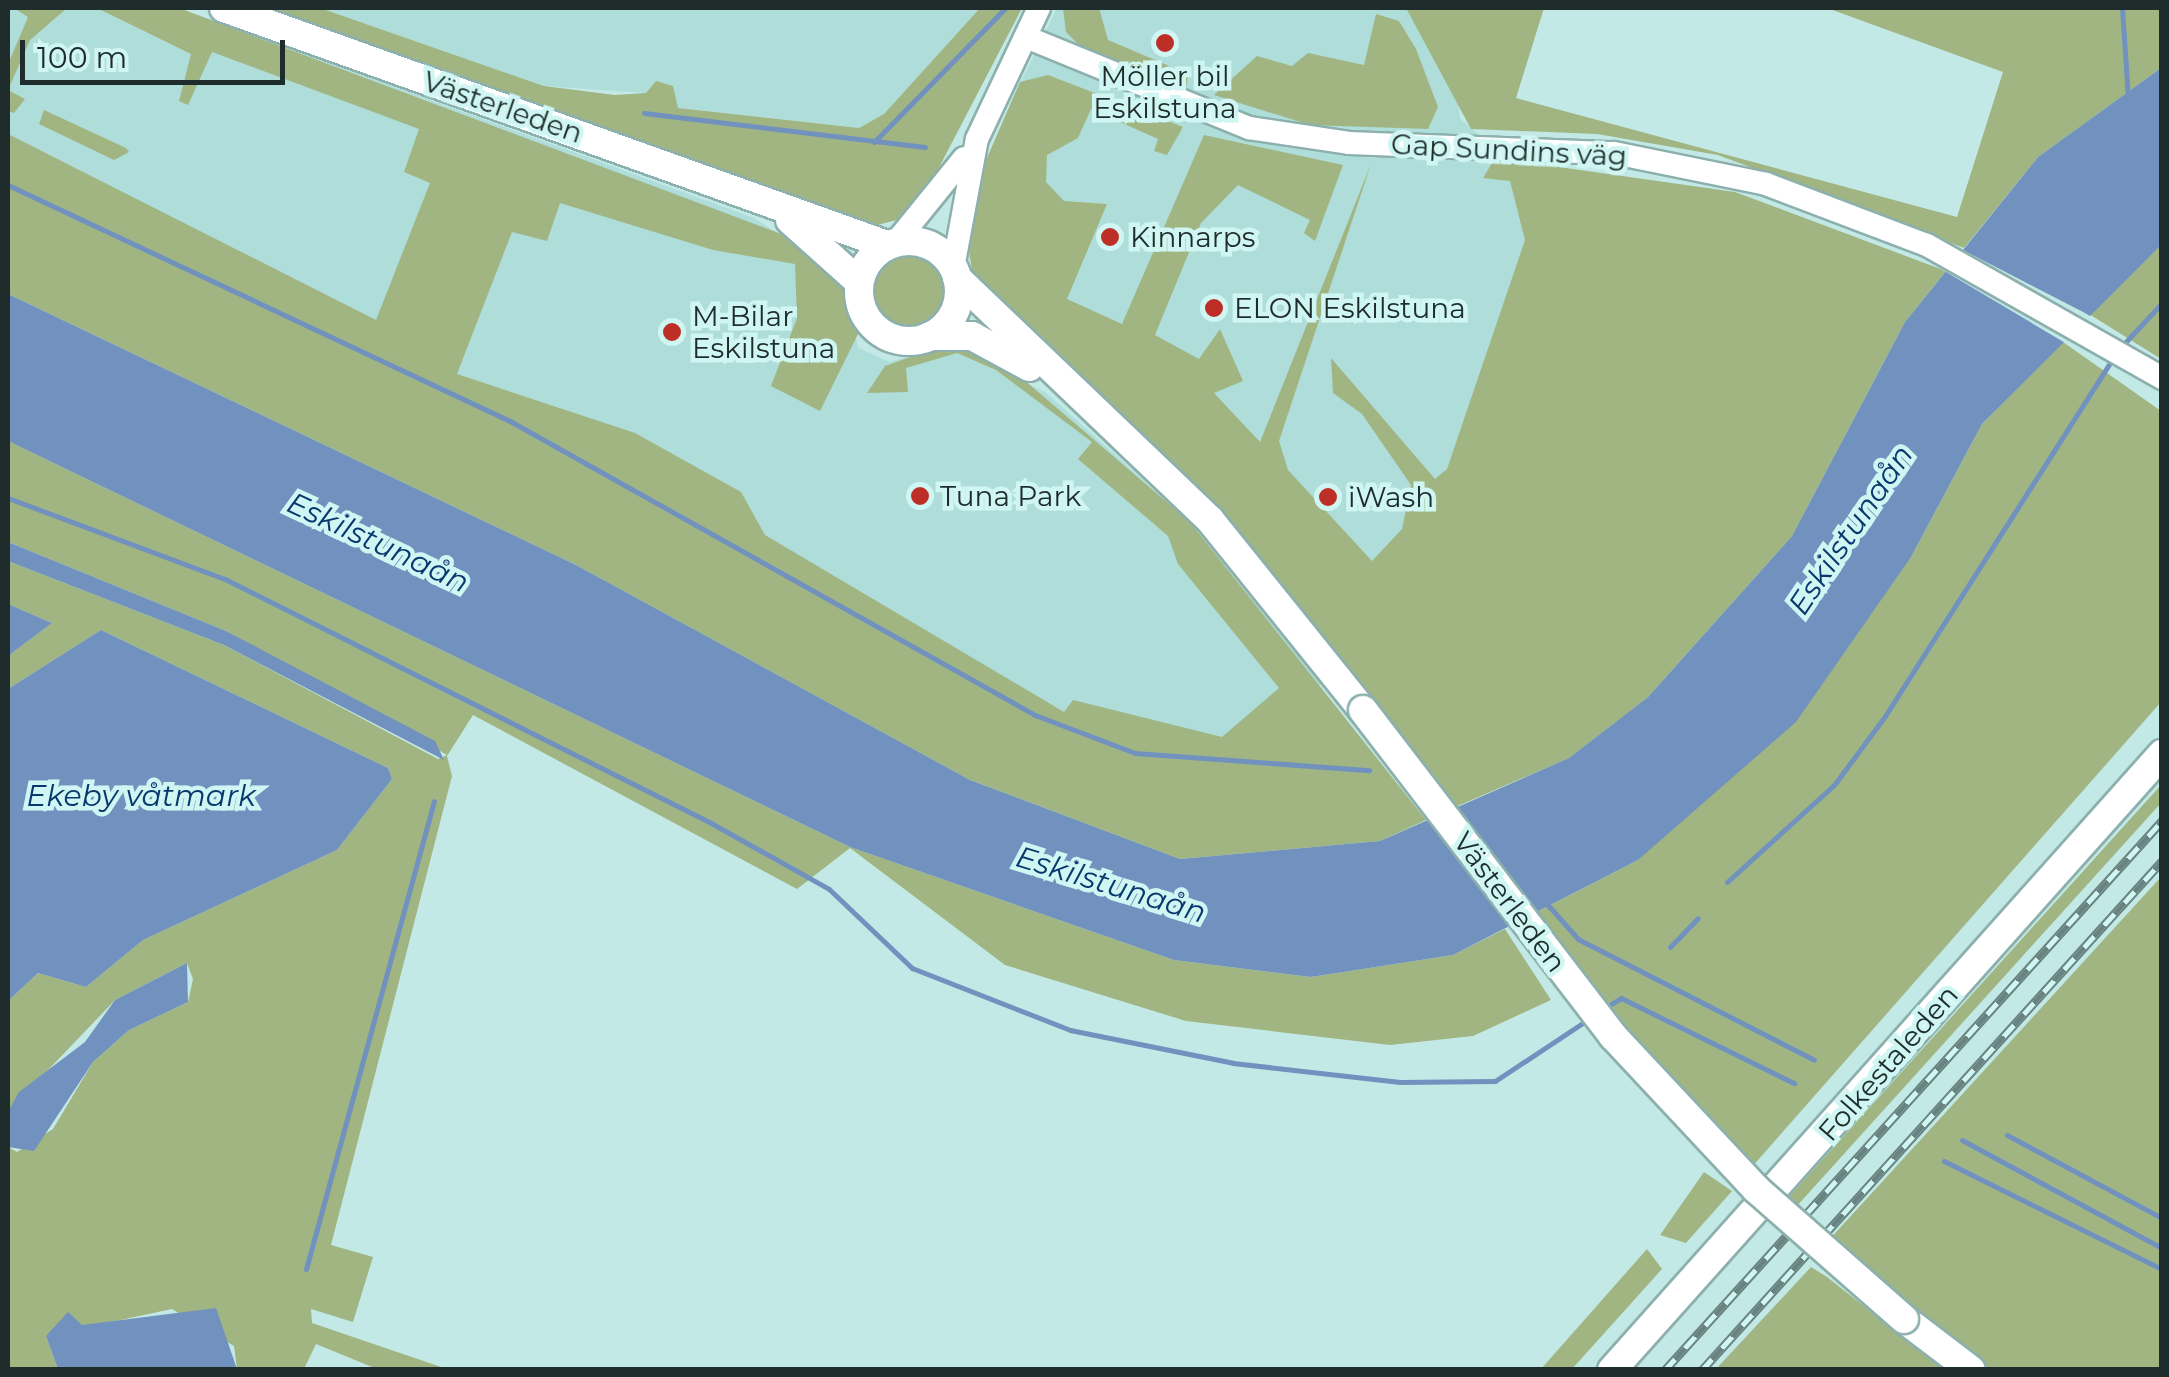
<!DOCTYPE html>
<meta charset="utf-8">
<style>
body{margin:0}
#map{position:relative;width:2169px;height:1377px;overflow:hidden;background:#c3e9e6;font-family:Montserrat,sans-serif}
div>[style]{position:absolute}
.built>*{inset:0;background:#afddd9}
.green>*{inset:0;background:#a1b582}
.round{border-radius:50%}
.water>*{inset:0;background:#7192be}
.pier>*{inset:0;background:#c3e9e6}
.stream>*{height:5px;margin:-2.5px;padding:0 2.5px;transform-origin:2.5px;border-radius:2.5px;background:#7192be}
.roads{filter:drop-shadow(2px 0 #8cb0ad) drop-shadow(-2px 0 #8cb0ad) drop-shadow(0 2px #8cb0ad) drop-shadow(0 -2px #8cb0ad)}
.tertiary>*{height:22px;margin:-11px;padding:0 11px;transform-origin:11px;border-radius:11px;background:#fff}
.secondary>*{height:28px;margin:-14px;padding:0 14px;transform-origin:14px;border-radius:14px;background:#fff}
.secondary>.ring{margin:-14px;padding:0;box-sizing:content-box;background:none;border:28px solid #fff;border-radius:50%}
.rail>*{height:9px;margin-top:-4.5px;transform-origin:0;background:repeating-linear-gradient(90deg,#d0f6f3 0 15px,#698381 0 30px);box-sizing:border-box;border-block:2px solid #698381}
.bridges{filter:drop-shadow(2px 0 #8cb0ad) drop-shadow(-2px 0 #8cb0ad) drop-shadow(0 2px #8cb0ad) drop-shadow(0 -2px #8cb0ad)}
.secondary-bridge>*{height:28px;margin:-14px;padding:0 14px;transform-origin:14px;border-radius:14px;background:#fff}
.dots>*{width:28px;height:28px;translate:-50% -50%;box-sizing:border-box;border:5px solid #d0f6f3;border-radius:50%}
span{translate:-50% -50%;white-space:nowrap;text-align:center;line-height:1.15;-webkit-text-stroke:9px #d0f6f3;paint-order:stroke}
.poi-label{font-size:28px;color:#1e2d2c}
.left{translate:0 -50%;text-align:left}
.street-label{font-size:28px;color:#1e2d2c}
.water-label{font-size:30px;color:#08386e;font-style:italic}
.frame{position:absolute;inset:0;border:10px solid #1e2d2c;pointer-events:none}
.scale{position:absolute;left:20px;top:40px;width:265px;height:45px;box-sizing:border-box;border:5px solid #1e2d2c;border-top:0;padding-left:12px;font-size:30px;line-height:35px;white-space:nowrap;color:#1e2d2c;-webkit-text-stroke:8px #d0f6f3;paint-order:stroke}
</style>
<div id="map">
<div class="built">
<div style="clip-path:polygon(8px 8px,179px 8px,754px 218px,844px 276px,858px 348px,890px 362px,944px 345px,1045px 392px,1189px 521px,1323px 682px,1259px 758px,1065px 722px,8px 146px)"></div>
<div style="clip-path:polygon(320px 8px,980px 8px,884px 114px,859px 128px,677px 108px,646px 93px,544px 86px)"></div>
<div style="clip-path:polygon(1057px 8px,1446px 8px,1460px 119px,1508px 159px,1526px 240px,1448px 469px,1376px 566px,1304px 607px,1180px 471px,1011px 323px,967px 255px,1016px 92px)"></div>
</div>
<div class="green">
<div style="clip-path:polygon(14px 8px,67px 8px,30px 40px,8px 90px,25px 99px,14px 113px,8px 111px,8px 64px,28px 17px)"></div>
<div style="clip-path:polygon(97px 8px,179px 8px,803px 242px,844px 276px,859px 332px,820px 411px,771px 386px,797px 318px,795px 264px,713px 250px,560px 203px,547px 241px,512px 232px,457px 374px,635px 433px,741px 492px,765px 535px,1064px 712px,1073px 700px,1222px 737px,1279px 688px,1178px 564px,1168px 536px,1078px 459px,1092px 442px,996px 370px,957px 353px,906px 368px,908px 392px,867px 393px,885px 366px,944px 345px,1002px 361px,1189px 521px,1426px 820px,1380px 841px,1180px 859px,970px 780px,576px 565px,8px 294px,8px 134px,376px 320px,430px 183px,404px 172px,419px 129px,212px 52px,188px 105px,179px 101px,191px 54px)"></div>
<div style="clip-path:polygon(261px 8px,320px 8px,544px 86px,615px 95px,646px 93px,656px 81px,673px 86px,678px 108px,859px 128px,884px 114px,980px 8px,1022px 8px,933px 179px,905px 218px,869px 227px)"></div>
<div style="clip-path:polygon(1063px 8px,1099px 8px,1108px 40px,1188px 74px,1186px 89px,1080px 46px,1066px 32px)"></div>
<div style="clip-path:polygon(1406px 8px,1544px 8px,1516px 98px,1957px 217px,2003px 72px,1827px 8px,2161px 8px,2161px 68px,2038px 157px,1964px 248px,1718px 155px,1597px 134px,1471px 129px)"></div>
<div style="clip-path:polygon(1376px 14px,1399px 21px,1416px 49px,1438px 107px,1428px 129px,1310px 125px,1214px 95px,1257px 56px,1292px 66px,1308px 53px,1364px 65px)"></div>
<div style="clip-path:polygon(1048px 75px,1183px 127px,1167px 155px,1154px 151px,1158px 139px,1091px 109px,1078px 138px,1047px 155px,1046px 182px,1064px 201px,1107px 204px,1067px 299px,1122px 324px,1204px 135px,1343px 165px,1315px 241px,1304px 233px,1310px 220px,1238px 185px,1201px 223px,1155px 335px,1199px 359px,1220px 329px,1243px 381px,1214px 393px,1260px 442px,1371px 164px,1279px 441px,1288px 470px,1372px 561px,1402px 529px,1411px 485px,1362px 414px,1333px 393px,1331px 358px,1435px 479px,1447px 469px,1525px 240px,1510px 181px,1483px 178px,1495px 158px,1735px 192px,1946px 271px,1905px 322px,1792px 536px,1648px 697px,1569px 758px,1453px 808px,1249px 545px,973px 278px,967px 236px,983px 167px,1020px 82px)"></div>
<div style="clip-path:polygon(44px 110px,126px 148px,129px 152px,114px 160px,39px 124px)"></div>
<div style="clip-path:polygon(2161px 245px,2161px 359px,2089px 314px)"></div>
<div class="round" style="left:873px;top:254px;width:72px;height:72px"></div>
<div style="clip-path:polygon(2063px 342px,2161px 411px,2161px 702px,1751px 1168px,1647px 1057px,1535px 913px,1638px 860px,1911px 557px,1982px 424px)"></div>
<div style="clip-path:polygon(8px 441px,850px 847px,1174px 960px,1311px 977px,1453px 955px,1505px 929px,1551px 1000px,1473px 1036px,1390px 1045px,1186px 1021px,1005px 965px,850px 848px,797px 889px,473px 715px,447px 756px,452px 776px,331px 1245px,373px 1257px,353px 1322px,311px 1309px,312px 1323px,447px 1369px,377px 1369px,316px 1344px,304px 1369px,237px 1369px,234px 1346px,172px 1309px,46px 1336px,58px 1369px,8px 1369px,8px 1147px,17px 1152px,53px 1129px,93px 1062px,129px 1030px,188px 1002px,193px 979px,187px 963px,115px 1000px,8px 1112px,8px 1001px,38px 973px,86px 987px,143px 940px,337px 850px,392px 779px,388px 768px,101px 630px,8px 689px,8px 656px,52px 623px,8px 604px,8px 561px,224px 645px,438px 759px,447px 755px,226px 631px,8px 542px)"></div>
<div style="clip-path:polygon(2161px 785px,2161px 803px,1796px 1207px,1787px 1199px)"></div>
<div style="clip-path:polygon(2161px 877px,2161px 1369px,1990px 1369px,1828px 1241px)"></div>
<div style="clip-path:polygon(1704px 1172px,1732px 1191px,1686px 1243px,1660px 1235px)"></div>
<div style="clip-path:polygon(1647px 1249px,1662px 1269px,1572px 1369px,1541px 1369px)"></div>
<div style="clip-path:polygon(1811px 1267px,1827px 1277px,1944px 1369px,1716px 1369px)"></div>
</div>
<div class="water">
<div style="clip-path:polygon(2161px 68px,2161px 245px,1982px 424px,1911px 557px,1796px 722px,1638px 860px,1453px 955px,1311px 977px,1174px 960px,850px 847px,8px 441px,8px 294px,576px 565px,970px 780px,1180px 859px,1380px 841px,1569px 758px,1648px 697px,1792px 536px,1905px 322px,2038px 157px)"></div>
<div style="clip-path:polygon(8px 542px,226px 631px,435px 741px,444px 760px,224px 645px,8px 561px)"></div>
<div style="clip-path:polygon(8px 604px,52px 623px,8px 656px)"></div>
<div style="clip-path:polygon(101px 630px,388px 768px,392px 779px,337px 850px,143px 940px,86px 987px,38px 973px,8px 1001px,8px 689px)"></div>
<div style="clip-path:polygon(187px 963px,188px 1002px,129px 1030px,93px 1062px,34px 1151px,8px 1147px,8px 1112px,19px 1092px,85px 1042px,115px 1000px)"></div>
<div style="clip-path:polygon(216px 1308px,237px 1369px,58px 1369px,46px 1336px,68px 1312px,82px 1325px)"></div>
</div>
<div class="pier">
<div style="clip-path:polygon(1959px 248px,2085px 313px,2093px 318px,2067px 344px,1941px 269px)"></div>
</div>
<div class="stream">
<div style="left:2122px;top:8px;width:91px;rotate:86.2deg"></div>
<div style="left:644px;top:113px;width:283px;rotate:6.9deg"></div>
<div style="left:874px;top:142px;width:187px;rotate:-45.6deg"></div>
<div style="left:8px;top:185px;width:555px;rotate:25.18deg"></div>
<div style="left:510px;top:421px;width:602px;rotate:29.25deg"></div>
<div style="left:1035px;top:715px;width:107px;rotate:20.8deg"></div>
<div style="left:1135px;top:753px;width:235px;rotate:4.2deg"></div>
<div style="left:2120px;top:348px;width:62px;rotate:-47deg"></div>
<div style="left:8px;top:498px;width:232px;rotate:20.5deg"></div>
<div style="left:225px;top:579px;width:544px;rotate:26.66deg"></div>
<div style="left:711px;top:823px;width:135px;rotate:29.2deg"></div>
<div style="left:829px;top:889px;width:115px;rotate:43.6deg"></div>
<div style="left:912px;top:968px;width:170px;rotate:21.4deg"></div>
<div style="left:1070px;top:1030px;width:166px;rotate:11.4deg"></div>
<div style="left:1233px;top:1063px;width:168px;rotate:6.5deg"></div>
<div style="left:1400px;top:1082px;width:95px;rotate:-0.6deg"></div>
<div style="left:1495px;top:1081px;width:110px;rotate:-33.5deg"></div>
<div style="left:1727px;top:882px;width:144px;rotate:-42.2deg"></div>
<div style="left:1834px;top:785px;width:86px;rotate:-53.5deg"></div>
<div style="left:1885px;top:716px;width:426px;rotate:-57.5deg"></div>
<div style="left:1547px;top:904px;width:47px;rotate:48.5deg"></div>
<div style="left:1578px;top:939px;width:265px;rotate:27.1deg"></div>
<div style="left:1670px;top:947px;width:40px;rotate:-46deg"></div>
<div style="left:1605px;top:1008px;width:19px;rotate:-32deg"></div>
<div style="left:1621px;top:998px;width:193px;rotate:26.2deg"></div>
<div style="left:2007px;top:1135px;width:176px;rotate:28.2deg"></div>
<div style="left:1962px;top:1140px;width:227px;rotate:28.4deg"></div>
<div style="left:1944px;top:1161px;width:243px;rotate:26.4deg"></div>
<div style="left:306px;top:1269px;width:485px;rotate:-74.7deg"></div>
</div>
<div class="roads">
<div class="tertiary">
<div style="left:1026px;top:37px;width:241px;rotate:22.2deg"></div>
<div style="left:1249px;top:128px;width:101px;rotate:8.5deg"></div>
<div style="left:1349px;top:143px;width:265px;rotate:2.2deg"></div>
<div style="left:1614px;top:153px;width:155px;rotate:11.5deg"></div>
<div style="left:1766px;top:184px;width:172px;rotate:20.8deg"></div>
<div style="left:1927px;top:245px;width:270px;rotate:29.5deg"></div>
<div style="left:896px;top:242px;width:108px;rotate:-51deg"></div>
<div style="left:953px;top:268px;width:131px;rotate:-79.5deg"></div>
<div style="left:977px;top:139px;width:145px;rotate:-64.7deg"></div>
</div>
<div class="secondary">
<div style="left:224px;top:8px;width:704px;rotate:19.67deg"></div>
<div style="left:790px;top:220px;width:93px;rotate:41.9deg"></div>
<div class="ring" style="left:859px;top:241px;width:72px;height:72px"></div>
<div style="left:957px;top:278px;width:350px;rotate:43.7deg"></div>
<div style="left:1210px;top:520px;width:244px;rotate:51.2deg"></div>
<div style="left:930px;top:336px;width:42px"></div>
<div style="left:972px;top:336px;width:65px;rotate:28.5deg"></div>
<div style="left:1904px;top:1319px;width:84px;rotate:37.3deg"></div>
<div style="left:1612px;top:1370px;width:826px;rotate:-48.24deg"></div>
</div>
</div>
<div class="rail">
<div style="left:1665px;top:1370px;width:741px;rotate:-47.85deg"></div>
<div style="left:1702px;top:1370px;width:686px;rotate:-47.89deg"></div>
</div>
<div class="bridges">
<div class="secondary-bridge">
<div style="left:1363px;top:710px;width:411px;rotate:52.5deg"></div>
<div style="left:1613px;top:1036px;width:209px;rotate:46.9deg"></div>
<div style="left:1756px;top:1189px;width:197px;rotate:41.3deg"></div>
</div>
</div>
<div class="dots">
<div style="left:1165px;top:43px;background:#bd2f26"></div>
<div style="left:1110px;top:237px;background:#bd2f26"></div>
<div style="left:1214px;top:308px;background:#bd2f26"></div>
<div style="left:672px;top:332px;background:#bd2f26"></div>
<div style="left:920px;top:496px;background:#bd2f26"></div>
<div style="left:1328px;top:497px;background:#bd2f26"></div>
</div>
<div class="poi-label">
<span style="left:1165px;top:92px">Möller bil<br>Eskilstuna</span>
<span class="left" style="left:1130px;top:237px">Kinnarps</span>
<span class="left" style="left:1234px;top:308px">ELON Eskilstuna</span>
<span class="left" style="left:692px;top:332px">M-Bilar<br>Eskilstuna</span>
<span class="left" style="left:940px;top:496px">Tuna Park</span>
<span class="left" style="left:1348px;top:497px">iWash</span>
</div>
<div class="street-label">
<span style="left:503px;top:107px;rotate:19deg">Västerleden</span>
<span style="left:1509px;top:150px;rotate:3deg">Gap Sundins väg</span>
<span style="left:1510px;top:902px;rotate:53deg">Västerleden</span>
<span style="left:1888px;top:1063px;rotate:-49deg">Folkestaleden</span>
</div>
<div class="water-label">
<span style="left:1851px;top:530px;rotate:-56deg">Eskilstunaån</span>
<span style="left:378px;top:543px;rotate:25deg">Eskilstunaån</span>
<span style="left:141px;top:796px">Ekeby våtmark</span>
<span style="left:1111px;top:885px;rotate:17deg">Eskilstunaån</span>
</div>
<div class="frame"></div>
<div class="scale">100 m</div>
</div>
